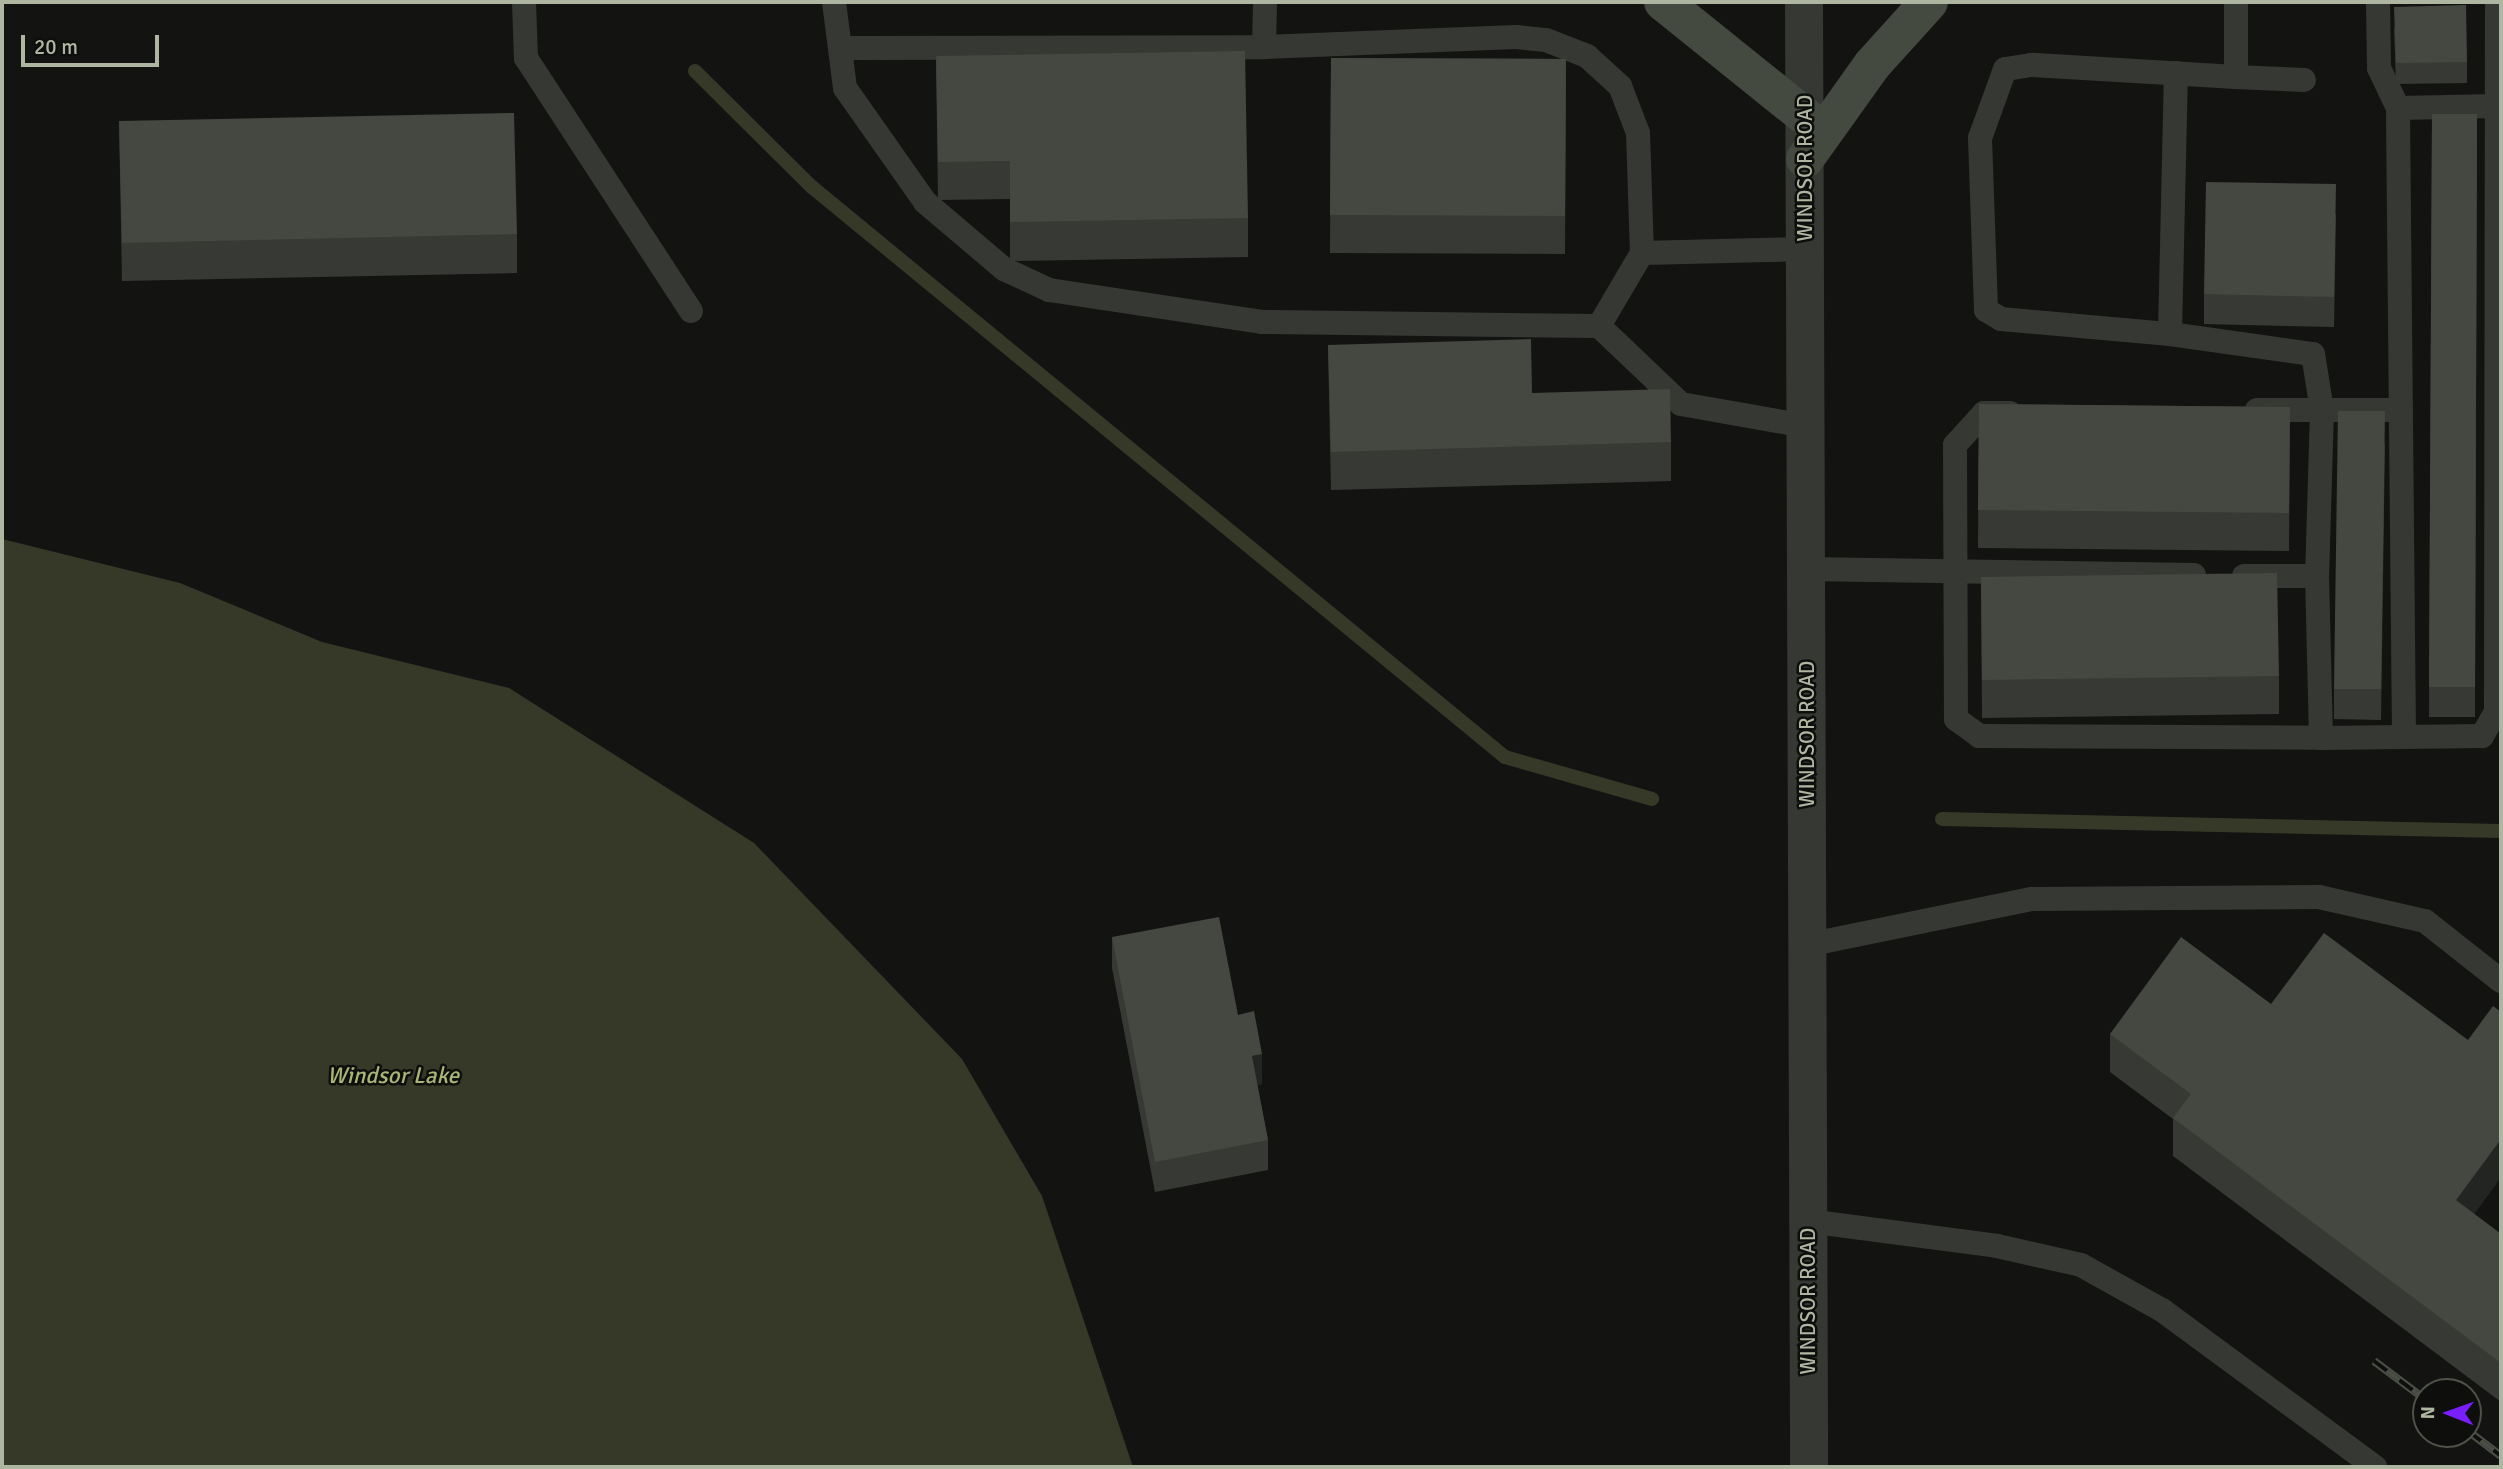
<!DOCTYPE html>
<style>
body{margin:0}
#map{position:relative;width:2503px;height:1469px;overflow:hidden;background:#131412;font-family:Signika,sans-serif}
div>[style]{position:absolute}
.water>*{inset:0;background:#363927}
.stream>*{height:14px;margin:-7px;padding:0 7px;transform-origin:7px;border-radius:7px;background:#363927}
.service>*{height:24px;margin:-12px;padding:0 12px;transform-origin:12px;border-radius:12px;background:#363933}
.tertiary>*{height:38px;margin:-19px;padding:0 19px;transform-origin:19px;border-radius:19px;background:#363933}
.secondary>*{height:38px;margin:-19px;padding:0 19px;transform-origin:19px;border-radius:19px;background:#454a41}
.rail>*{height:8px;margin-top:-4px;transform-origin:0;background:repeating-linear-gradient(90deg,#0e0f0d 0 16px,#4a4f46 0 32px);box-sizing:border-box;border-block:2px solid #4a4f46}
.wall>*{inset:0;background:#373a34}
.shaded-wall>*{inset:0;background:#232522}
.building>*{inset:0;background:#444840}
span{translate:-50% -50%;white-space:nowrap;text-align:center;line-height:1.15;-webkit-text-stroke:5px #0e0f0d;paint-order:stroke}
.street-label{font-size:21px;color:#aeb6a2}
.water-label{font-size:23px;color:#a8b575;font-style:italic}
.frame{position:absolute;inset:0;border:4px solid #aeb6a2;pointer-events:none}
.north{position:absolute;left:2412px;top:1378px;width:70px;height:70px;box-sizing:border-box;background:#0e0f0d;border:2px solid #4e5249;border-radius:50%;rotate:271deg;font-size:19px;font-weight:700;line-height:28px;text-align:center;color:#aeb6a2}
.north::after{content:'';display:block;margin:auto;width:24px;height:32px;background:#791fff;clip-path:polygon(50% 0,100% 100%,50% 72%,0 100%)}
.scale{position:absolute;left:21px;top:35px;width:138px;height:32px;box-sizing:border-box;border:4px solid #aeb6a2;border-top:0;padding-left:9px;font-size:21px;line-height:24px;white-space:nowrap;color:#aeb6a2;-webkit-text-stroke:5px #0e0f0d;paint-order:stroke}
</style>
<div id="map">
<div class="water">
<div style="clip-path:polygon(2px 539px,180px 583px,322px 642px,509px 688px,754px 843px,962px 1059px,1042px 1196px,1133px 1467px,2px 1467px)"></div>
</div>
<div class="stream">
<div style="left:695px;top:71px;width:165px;rotate:44.8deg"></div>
<div style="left:812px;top:187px;width:897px;rotate:39.44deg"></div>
<div style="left:1505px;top:757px;width:153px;rotate:15.9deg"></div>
<div style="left:1942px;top:819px;width:559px;rotate:1.23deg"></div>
</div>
<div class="service">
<div style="left:524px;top:2px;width:56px;rotate:88deg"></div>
<div style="left:526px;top:58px;width:302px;rotate:56.9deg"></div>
<div style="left:834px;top:2px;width:87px;rotate:82.7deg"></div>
<div style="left:845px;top:88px;width:139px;rotate:54.9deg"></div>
<div style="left:925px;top:202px;width:104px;rotate:40.3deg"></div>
<div style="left:1004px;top:269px;width:50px;rotate:25deg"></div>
<div style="left:1049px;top:290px;width:215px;rotate:8.5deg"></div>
<div style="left:1262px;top:322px;width:337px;rotate:0.7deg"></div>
<div style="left:1599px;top:326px;width:113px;rotate:43.6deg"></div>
<div style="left:1681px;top:404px;width:127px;rotate:10deg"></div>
<div style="left:2236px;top:2px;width:75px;rotate:90deg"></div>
<div style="left:2236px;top:77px;width:205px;rotate:-176.6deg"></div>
<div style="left:2031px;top:65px;width:26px;rotate:171deg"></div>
<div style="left:2005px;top:69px;width:73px;rotate:109.9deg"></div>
<div style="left:1980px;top:138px;width:172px;rotate:88deg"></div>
<div style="left:1986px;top:310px;width:17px;rotate:31deg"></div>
<div style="left:2001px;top:319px;width:170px;rotate:5.1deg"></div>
<div style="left:2170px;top:334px;width:144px;rotate:8deg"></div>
<div style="left:2313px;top:354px;width:57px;rotate:80.9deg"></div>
<div style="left:2322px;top:410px;width:79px"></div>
<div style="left:2378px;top:2px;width:66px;rotate:89.1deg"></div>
<div style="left:2379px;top:68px;width:44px;rotate:64.6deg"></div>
<div style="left:1264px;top:47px;width:252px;rotate:-2.3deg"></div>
<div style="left:1516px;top:37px;width:30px;rotate:6deg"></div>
<div style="left:1546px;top:40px;width:44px;rotate:21.3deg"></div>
<div style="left:1587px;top:56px;width:45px;rotate:42.3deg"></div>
<div style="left:1620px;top:86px;width:50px;rotate:69deg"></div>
<div style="left:1638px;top:133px;width:120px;rotate:88.1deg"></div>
<div style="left:840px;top:48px;width:424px;rotate:-0.1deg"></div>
<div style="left:1264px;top:47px;width:45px;rotate:-88.7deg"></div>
<div style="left:2236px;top:77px;width:68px;rotate:2.5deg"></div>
<div style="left:1599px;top:326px;width:85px;rotate:-59.5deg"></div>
<div style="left:1642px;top:253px;width:164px;rotate:-1.4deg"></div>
<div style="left:2170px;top:334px;width:261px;rotate:-88.7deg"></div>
<div style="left:2257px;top:410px;width:65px"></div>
<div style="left:2322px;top:410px;width:166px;rotate:91.7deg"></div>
<div style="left:2010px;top:413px;width:26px;rotate:180deg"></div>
<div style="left:1984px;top:413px;width:43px;rotate:132.2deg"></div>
<div style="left:1955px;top:445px;width:274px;rotate:89.8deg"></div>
<div style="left:1956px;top:719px;width:29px;rotate:36deg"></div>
<div style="left:1979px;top:736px;width:342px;rotate:0.3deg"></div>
<div style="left:2321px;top:738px;width:162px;rotate:-91.4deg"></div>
<div style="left:2317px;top:576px;width:73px;rotate:180deg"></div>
<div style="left:1806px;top:569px;width:388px;rotate:0.9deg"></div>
<div style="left:2404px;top:737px;width:629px;rotate:-90.55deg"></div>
<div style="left:2398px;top:108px;width:99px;rotate:-1.2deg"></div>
<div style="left:2321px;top:738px;width:161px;rotate:-0.7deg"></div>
<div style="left:2482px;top:736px;width:28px;rotate:-60deg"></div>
<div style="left:2496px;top:712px;width:710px;rotate:-89.92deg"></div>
<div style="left:1807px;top:945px;width:230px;rotate:-11.6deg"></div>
<div style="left:2032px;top:899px;width:287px;rotate:-0.4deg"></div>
<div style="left:2319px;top:897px;width:109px;rotate:12.8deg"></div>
<div style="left:2425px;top:921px;width:97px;rotate:38.3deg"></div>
<div style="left:1808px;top:1221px;width:191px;rotate:7.5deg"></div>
<div style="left:1997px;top:1246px;width:86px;rotate:12.7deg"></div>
<div style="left:2081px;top:1265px;width:93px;rotate:29.1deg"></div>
<div style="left:2162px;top:1310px;width:265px;rotate:36.4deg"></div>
</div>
<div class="tertiary">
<div style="left:1804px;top:2px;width:1465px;rotate:89.8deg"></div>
</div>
<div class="secondary">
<div style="left:1663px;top:2px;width:182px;rotate:38.8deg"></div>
<div style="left:1805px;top:159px;width:115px;rotate:-54.5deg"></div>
<div style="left:1872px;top:65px;width:85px;rotate:-47.9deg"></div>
</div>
<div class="rail">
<div style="left:2374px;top:1361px;width:65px;rotate:36.9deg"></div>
<div style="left:2468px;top:1431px;width:41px;rotate:37.1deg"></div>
</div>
<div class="wall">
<div style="clip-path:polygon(2394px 27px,2467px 62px,2467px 83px,2396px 84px)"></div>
<div style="clip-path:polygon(936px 56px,1248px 218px,1248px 257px,1010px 261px,1010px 199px,938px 200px)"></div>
<div style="clip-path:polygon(1331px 58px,1566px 59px,1565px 254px,1330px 253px)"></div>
<div style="clip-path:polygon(2432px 114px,2477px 114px,2475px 717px,2429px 717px)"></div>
<div style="clip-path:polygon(119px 121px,517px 234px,517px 273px,122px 281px)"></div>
<div style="clip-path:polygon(2336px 214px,2334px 327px,2204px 324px,2204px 294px)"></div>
<div style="clip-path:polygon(1328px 345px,1532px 393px,1671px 442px,1671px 481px,1331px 490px)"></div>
<div style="clip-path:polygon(1979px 404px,2290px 407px,2289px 551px,1978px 548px)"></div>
<div style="clip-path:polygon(2385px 441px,2381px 720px,2334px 719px,2334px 689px)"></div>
<div style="clip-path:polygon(1981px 577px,2279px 676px,2279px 714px,1982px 718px)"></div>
<div style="clip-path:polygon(1112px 937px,1238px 1015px,1262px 1084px,1257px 1085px,1268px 1140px,1268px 1170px,1155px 1192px,1112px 968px)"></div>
<div style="clip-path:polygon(2271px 1004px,2468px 1040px,2501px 1012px,2501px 1177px,2474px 1214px,2501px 1234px,2501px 1402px,2173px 1156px,2173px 1119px,2110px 1072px,2110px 1034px)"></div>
</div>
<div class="shaded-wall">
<div style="clip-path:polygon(1262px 1054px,1262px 1084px,1252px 1086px,1252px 1056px)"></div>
<div style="clip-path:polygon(2501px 1139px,2501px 1177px,2456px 1239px,2456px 1200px)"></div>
</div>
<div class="building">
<div style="clip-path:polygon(2466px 5px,2467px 62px,2396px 63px,2394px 7px)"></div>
<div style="clip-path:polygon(1245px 51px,1248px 218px,1010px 222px,1010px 161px,938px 162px,936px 56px)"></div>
<div style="clip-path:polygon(1331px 58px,1566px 59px,1565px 216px,1330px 215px)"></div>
<div style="clip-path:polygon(514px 113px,517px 234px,122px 243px,119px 121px)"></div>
<div style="clip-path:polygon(2432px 114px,2477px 114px,2475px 687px,2429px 687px)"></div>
<div style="clip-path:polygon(2206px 182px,2336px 184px,2334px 297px,2204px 294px)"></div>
<div style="clip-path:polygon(1531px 339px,1532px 393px,1670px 389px,1671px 442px,1331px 452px,1328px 345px)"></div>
<div style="clip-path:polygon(1979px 404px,2290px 407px,2289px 513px,1978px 510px)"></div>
<div style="clip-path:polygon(2338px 411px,2385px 411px,2381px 689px,2334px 689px)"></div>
<div style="clip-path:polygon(2277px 573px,2279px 676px,1982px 680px,1981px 577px)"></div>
<div style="clip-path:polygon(1219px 917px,1238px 1015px,1254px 1011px,1262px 1054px,1252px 1056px,1268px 1140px,1155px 1162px,1112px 937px)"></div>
<div style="clip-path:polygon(2324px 933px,2468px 1040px,2493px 1006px,2501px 1012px,2501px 1139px,2456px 1200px,2501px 1234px,2501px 1363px,2173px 1118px,2191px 1094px,2110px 1034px,2181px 937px,2271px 1004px)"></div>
</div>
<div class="street-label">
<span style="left:1805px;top:168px;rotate:-90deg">WINDSOR ROAD</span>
<span style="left:1807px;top:734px;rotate:-90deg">WINDSOR ROAD</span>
<span style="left:1808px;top:1301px;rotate:-90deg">WINDSOR ROAD</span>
</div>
<div class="water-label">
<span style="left:393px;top:1076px">Windsor Lake</span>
</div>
<div class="frame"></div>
<div class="north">N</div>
<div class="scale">20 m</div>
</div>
